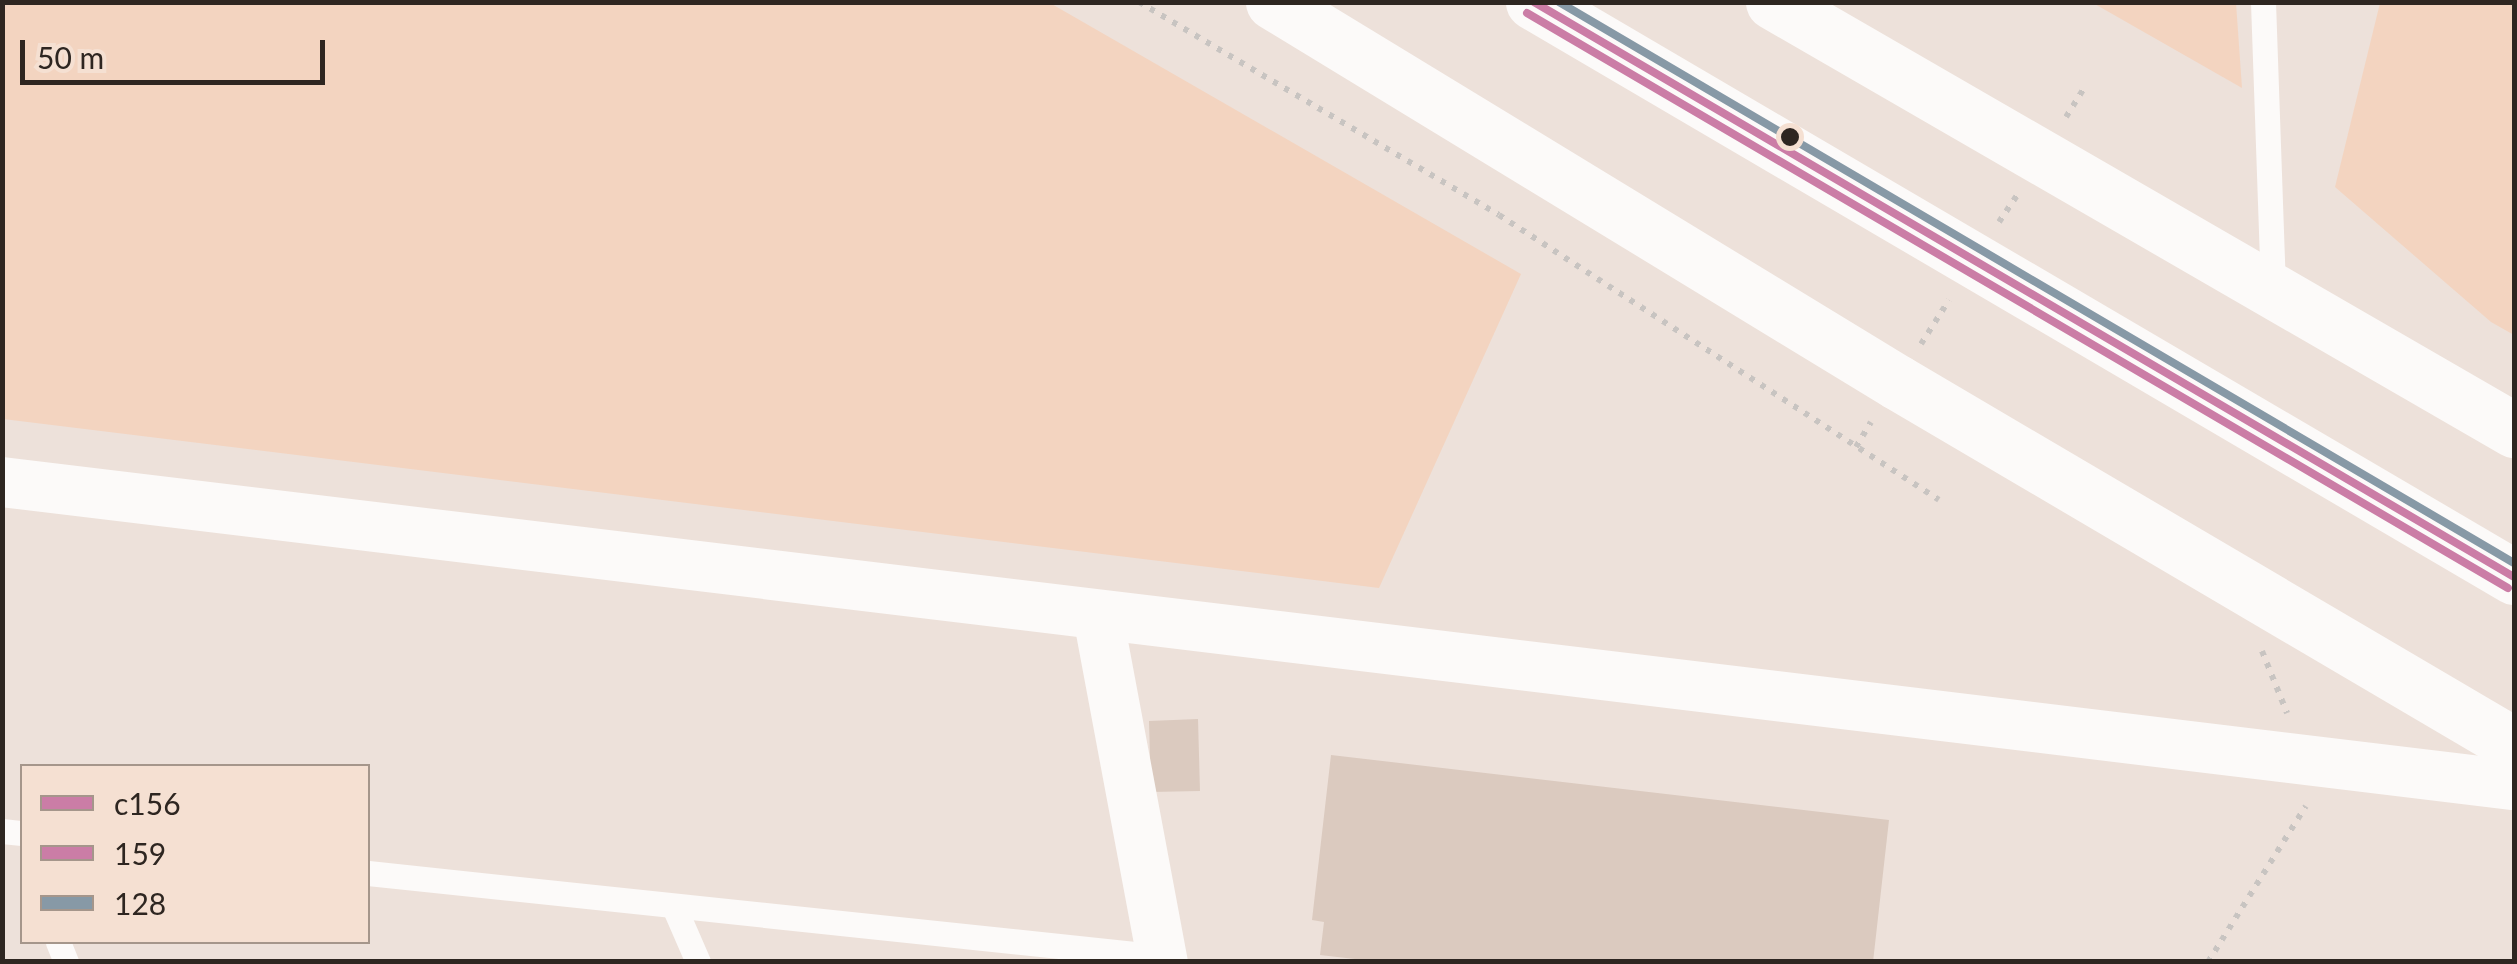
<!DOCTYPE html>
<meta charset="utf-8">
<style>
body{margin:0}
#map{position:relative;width:2517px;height:964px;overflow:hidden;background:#ede1da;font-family:Lato,sans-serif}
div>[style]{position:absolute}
.green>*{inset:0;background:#f3d4c0}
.building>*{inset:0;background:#dbcabf}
.path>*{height:6px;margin-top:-3px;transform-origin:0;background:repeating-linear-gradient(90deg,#c8c4c1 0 5px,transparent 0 13px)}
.lane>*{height:25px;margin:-12.5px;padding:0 12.5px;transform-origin:12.5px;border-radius:12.5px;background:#fcfaf9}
.street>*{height:50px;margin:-25px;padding:0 25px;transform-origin:25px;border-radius:25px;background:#fcfaf9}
.secondary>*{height:55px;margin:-27.5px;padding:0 27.5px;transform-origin:27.5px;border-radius:27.5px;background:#fcfaf9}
.bus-1>*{height:8px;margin:-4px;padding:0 4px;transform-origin:4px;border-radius:4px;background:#cb7da6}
.bus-2>*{height:8px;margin:-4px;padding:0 4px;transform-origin:4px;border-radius:4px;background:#cb7da6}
.bus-3>*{height:8px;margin:-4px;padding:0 4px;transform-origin:4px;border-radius:4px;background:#8799a6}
.dots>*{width:28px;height:28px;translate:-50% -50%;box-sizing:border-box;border:5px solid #f5e0d2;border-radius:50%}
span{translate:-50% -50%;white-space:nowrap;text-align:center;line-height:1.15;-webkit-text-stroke:8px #f5e0d2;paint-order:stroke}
.frame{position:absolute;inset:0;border:5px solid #2e2621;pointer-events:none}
.legend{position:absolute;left:20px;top:764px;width:350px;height:180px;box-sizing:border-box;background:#f5e0d2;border:2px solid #a5968b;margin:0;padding:12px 18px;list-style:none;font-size:30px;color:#2e2621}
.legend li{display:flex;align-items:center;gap:20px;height:50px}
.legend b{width:50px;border:2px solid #a5968b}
.scale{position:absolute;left:20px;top:40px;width:305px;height:45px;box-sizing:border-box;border:5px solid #2e2621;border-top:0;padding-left:12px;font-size:30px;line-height:35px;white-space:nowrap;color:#2e2621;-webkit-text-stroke:8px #f5e0d2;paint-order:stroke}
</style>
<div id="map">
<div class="green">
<div style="clip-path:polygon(3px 2px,1050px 3px,1521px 274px,1379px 588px,3px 419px)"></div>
<div style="clip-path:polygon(2093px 3px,2236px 3px,2242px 88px)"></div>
<div style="clip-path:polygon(2380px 3px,2514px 3px,2514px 335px,2491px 322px,2335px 187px)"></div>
</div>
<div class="building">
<div style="clip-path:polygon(1198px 719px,1200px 791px,1151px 792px,1149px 721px)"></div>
<div style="clip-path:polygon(1331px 755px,1889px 820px,1873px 962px,1381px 962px,1320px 955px,1324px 922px,1312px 920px)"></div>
</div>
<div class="path">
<div style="left:1139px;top:2px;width:418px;rotate:30.6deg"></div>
<div style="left:1499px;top:215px;width:524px;rotate:32.93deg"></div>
<div style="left:2066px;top:117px;width:36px;rotate:-58deg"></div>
<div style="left:1999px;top:222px;width:32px;rotate:-56deg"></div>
<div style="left:1921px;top:344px;width:52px;rotate:-57.5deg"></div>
<div style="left:1856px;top:447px;width:29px;rotate:-59deg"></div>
<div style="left:2262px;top:651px;width:67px;rotate:68deg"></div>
<div style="left:2208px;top:962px;width:184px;rotate:-57.9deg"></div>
</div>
<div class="lane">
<div style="left:2263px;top:2px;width:291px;rotate:88deg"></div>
<div style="left:2px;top:831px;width:20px;rotate:6deg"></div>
<div style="left:368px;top:873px;width:799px;rotate:6.03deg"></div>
<div style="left:675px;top:909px;width:58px;rotate:66.5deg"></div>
<div style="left:58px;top:942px;width:22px;rotate:68deg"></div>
</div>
<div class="street">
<div style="left:2px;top:482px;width:2530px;rotate:6.88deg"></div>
<div style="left:1098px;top:616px;width:352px;rotate:79.4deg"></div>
</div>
<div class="secondary">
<div style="left:1273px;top:2px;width:731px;rotate:31.34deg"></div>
<div style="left:1897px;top:382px;width:716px;rotate:30.47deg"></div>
<div style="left:1533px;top:2px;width:1137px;rotate:30.38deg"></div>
<div style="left:1773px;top:2px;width:856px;rotate:30.01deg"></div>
</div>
<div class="bus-1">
<div style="left:1534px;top:2px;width:1136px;rotate:30.4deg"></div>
</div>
<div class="bus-2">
<div style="left:1527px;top:13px;width:1137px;rotate:30.38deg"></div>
</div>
<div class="bus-3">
<div style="left:1559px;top:2px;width:1108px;rotate:30.43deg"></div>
</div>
<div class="dots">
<div style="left:1790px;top:137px;background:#2e2621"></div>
</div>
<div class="frame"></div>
<ul class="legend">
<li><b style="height:12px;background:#cb7da6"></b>с156</li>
<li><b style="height:12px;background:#cb7da6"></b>159</li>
<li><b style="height:12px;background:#8799a6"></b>128</li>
</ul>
<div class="scale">50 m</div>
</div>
